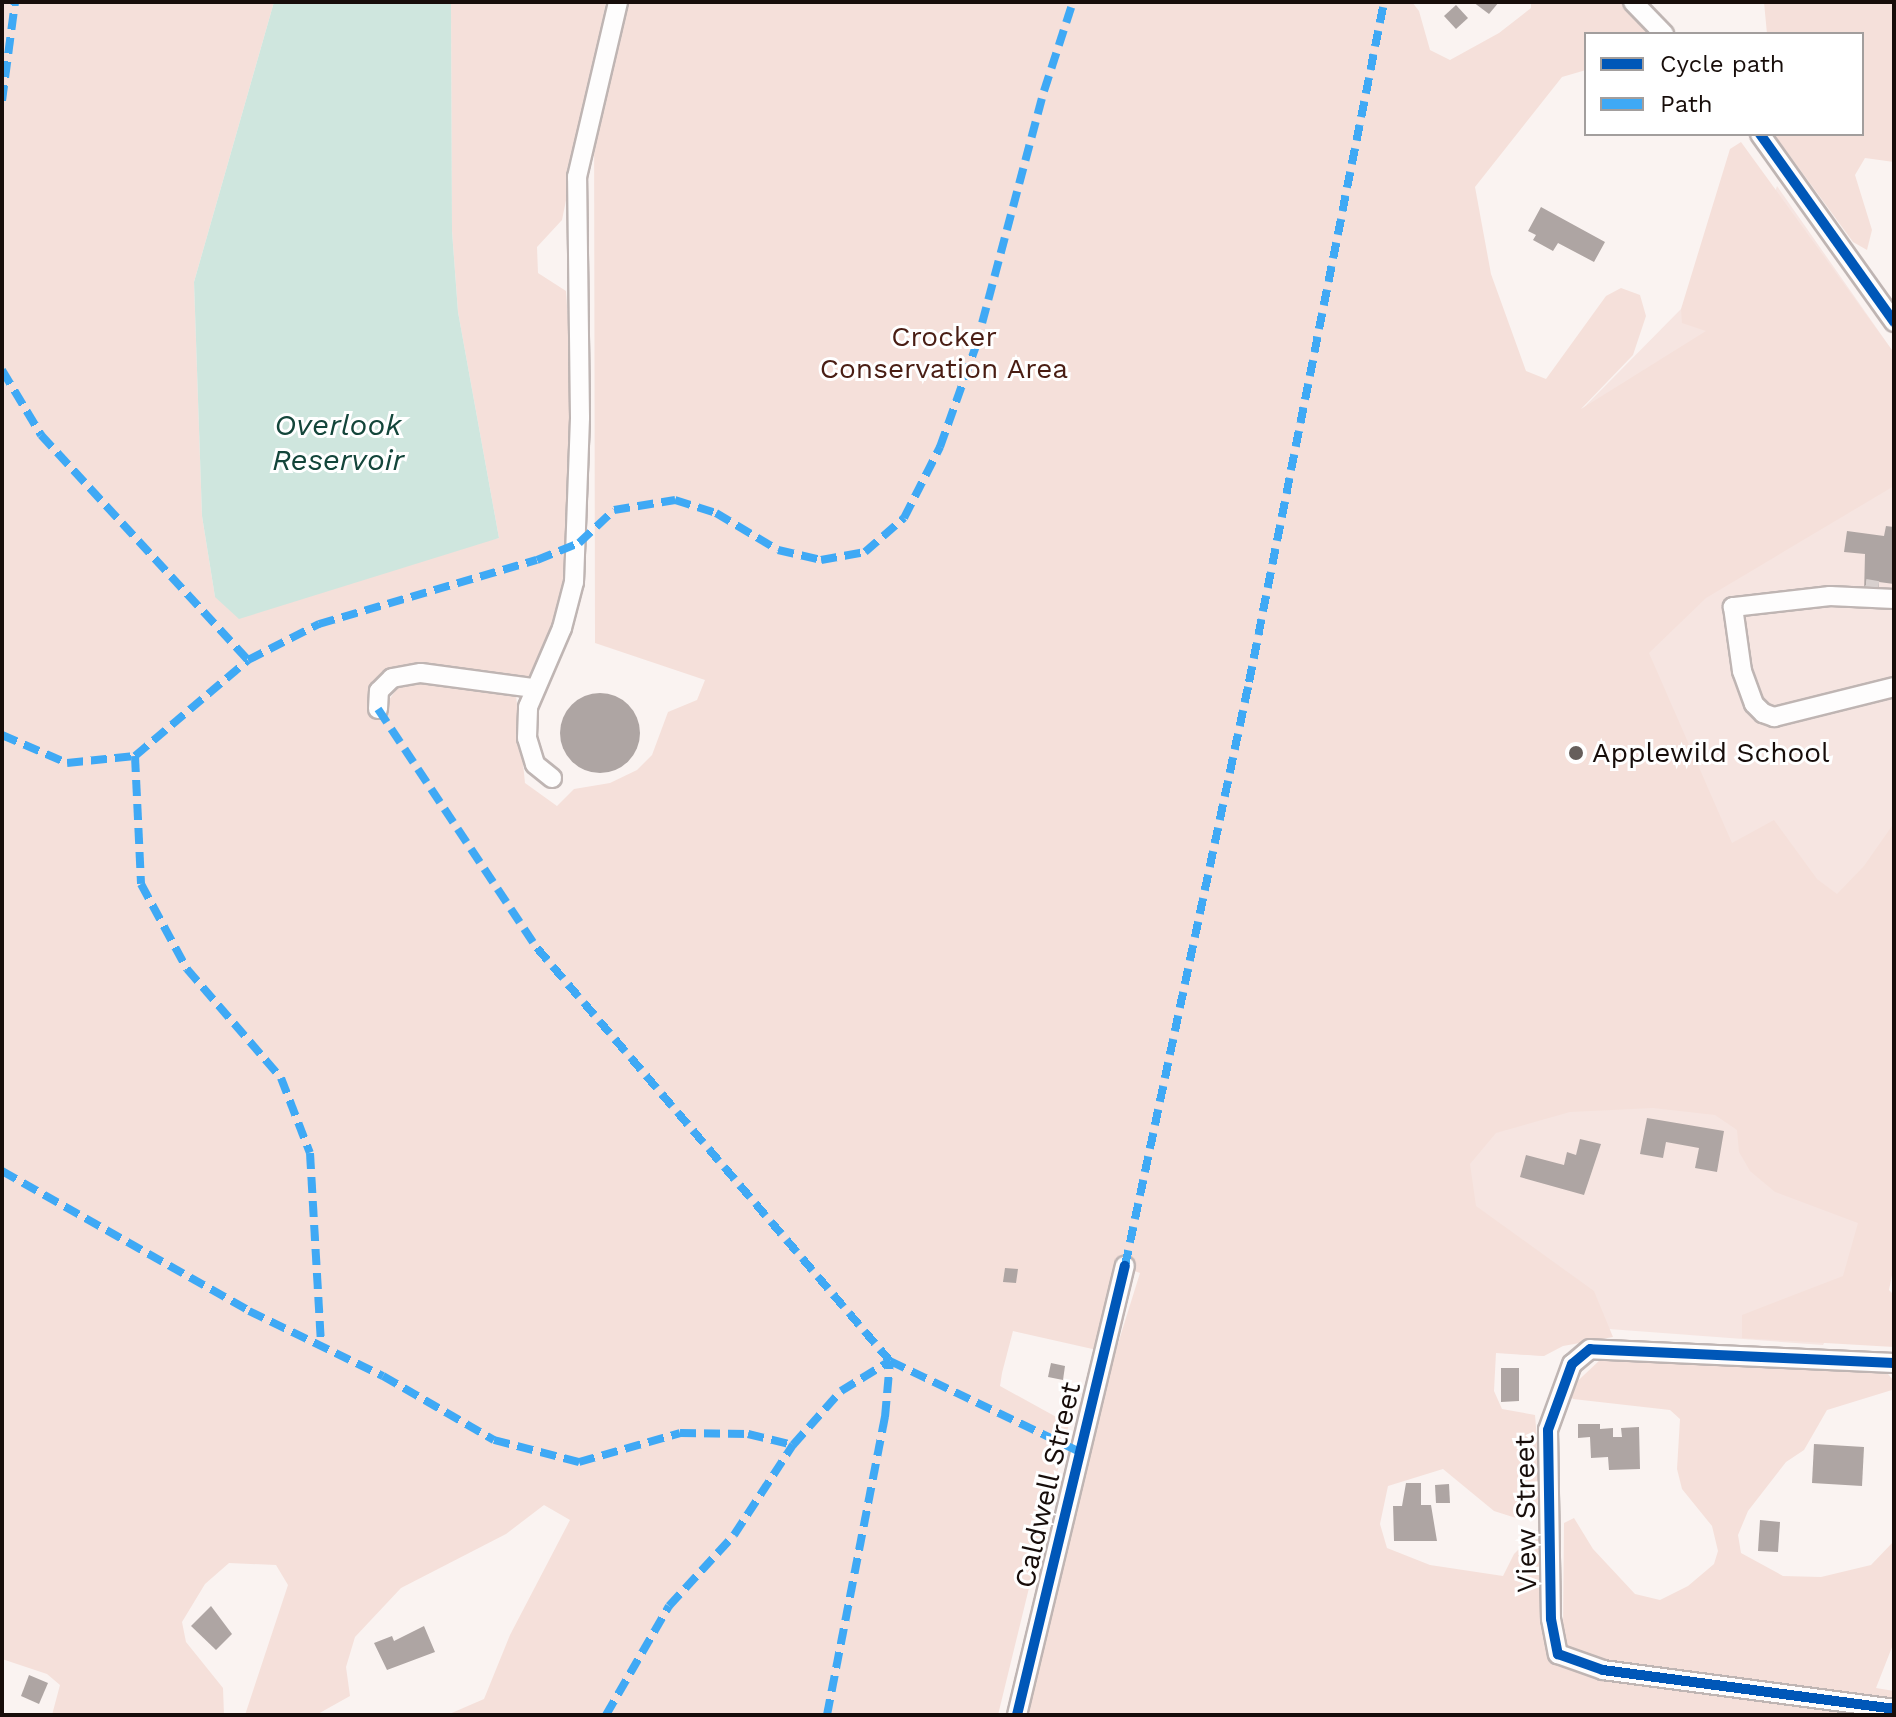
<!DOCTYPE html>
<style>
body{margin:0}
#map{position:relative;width:1896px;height:1717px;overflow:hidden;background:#faf3f1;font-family:"Work Sans",sans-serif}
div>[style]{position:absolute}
.built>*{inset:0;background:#f6e5e1}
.green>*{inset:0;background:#f5e0da}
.water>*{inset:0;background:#cfe6de}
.building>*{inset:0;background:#aea5a3}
.round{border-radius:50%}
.minor-tunnel>*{height:18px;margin-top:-9px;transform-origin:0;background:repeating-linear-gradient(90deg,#d8d0ce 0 18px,transparent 0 27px)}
.roads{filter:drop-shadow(2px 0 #bfb5b3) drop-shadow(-2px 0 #bfb5b3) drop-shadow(0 2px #bfb5b3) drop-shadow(0 -2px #bfb5b3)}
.minor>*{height:18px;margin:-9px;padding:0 9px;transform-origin:9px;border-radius:9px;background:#fefdfd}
.quiet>*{height:8px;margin-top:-4px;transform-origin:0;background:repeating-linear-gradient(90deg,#3fa9f5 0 16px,transparent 0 24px)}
.cycleway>*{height:10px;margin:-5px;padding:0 5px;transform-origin:5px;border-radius:5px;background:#0057b8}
.dots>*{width:22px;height:22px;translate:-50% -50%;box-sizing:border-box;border:4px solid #fff;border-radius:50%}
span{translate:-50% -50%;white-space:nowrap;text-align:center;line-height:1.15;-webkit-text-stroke:6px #fff;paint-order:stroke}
.park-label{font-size:28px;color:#491d13}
.poi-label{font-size:28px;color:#170d0a}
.left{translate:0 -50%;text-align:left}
.street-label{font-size:28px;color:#170d0a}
.water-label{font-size:30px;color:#13453a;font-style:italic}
.frame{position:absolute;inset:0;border:4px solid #170d0a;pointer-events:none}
.legend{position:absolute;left:1584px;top:32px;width:280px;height:104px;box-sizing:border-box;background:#fff;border:2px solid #a29e9d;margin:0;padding:10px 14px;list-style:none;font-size:24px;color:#170d0a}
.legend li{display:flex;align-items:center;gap:16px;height:40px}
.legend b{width:40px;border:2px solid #a29e9d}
</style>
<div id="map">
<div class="built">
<div style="clip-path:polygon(1777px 186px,1894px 353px,1894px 1226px,1823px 1345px,1542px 1324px,1544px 1356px,1412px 1346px,1275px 645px,1534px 458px,1681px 309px,1751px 266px)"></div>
</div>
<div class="green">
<div style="clip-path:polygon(2px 2px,274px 2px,194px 282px,202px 516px,215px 597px,499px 538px,458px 312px,452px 231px,451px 2px,606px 2px,562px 220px,537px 247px,538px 273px,566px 291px,574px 405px,574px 559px,557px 627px,529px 683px,384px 674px,386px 704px,401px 683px,413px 678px,516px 695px,525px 783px,557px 806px,574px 789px,610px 783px,637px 770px,652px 755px,668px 712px,697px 700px,705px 680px,595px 643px,594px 101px,628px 2px,1412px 2px,1419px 11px,1430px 50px,1450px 60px,1499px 33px,1531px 8px,1531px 2px,1620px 2px,1654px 34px,1586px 34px,1586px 70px,1562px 77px,1475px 187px,1491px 274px,1526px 371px,1546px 379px,1606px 296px,1621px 288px,1640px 295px,1646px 316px,1633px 355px,1581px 409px,1706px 331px,1682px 323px,1681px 309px,1730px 149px,1741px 142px,1894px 353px,1894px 486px,1706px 598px,1649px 653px,1732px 843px,1774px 820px,1817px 879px,1837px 894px,1864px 866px,1894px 823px,1894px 1265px,1889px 1290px,1894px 1295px,1894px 1347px,1742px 1338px,1742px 1315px,1843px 1276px,1858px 1223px,1775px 1192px,1750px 1171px,1739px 1152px,1737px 1130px,1715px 1115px,1653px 1108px,1570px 1112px,1496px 1133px,1470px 1164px,1476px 1206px,1594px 1291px,1613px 1337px,1563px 1346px,1544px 1356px,1496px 1353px,1494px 1391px,1502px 1409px,1535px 1415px,1542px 1499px,1532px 1513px,1516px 1518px,1494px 1511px,1443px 1469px,1388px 1486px,1380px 1524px,1387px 1548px,1430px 1565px,1503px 1576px,1514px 1554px,1528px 1540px,1541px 1539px,1540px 1609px,1548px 1659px,1560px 1666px,1592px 1677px,1877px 1715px,1027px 1715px,1106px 1382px,1140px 1273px,1120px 1266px,1097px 1350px,1013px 1331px,1002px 1373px,1000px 1386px,1069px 1424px,998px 1715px,447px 1715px,484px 1699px,510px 1635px,570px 1520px,544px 1505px,506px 1534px,401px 1588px,355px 1637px,346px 1667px,350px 1696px,316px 1715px,245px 1715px,288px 1585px,276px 1565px,229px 1563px,205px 1584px,182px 1622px,186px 1642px,223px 1688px,224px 1715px,52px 1715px,60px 1685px,47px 1674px,2px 1659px)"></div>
<div style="clip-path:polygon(1764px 2px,1894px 2px,1894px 162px,1865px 158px,1855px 175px,1872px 230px,1867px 250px,1853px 242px,1774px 134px,1862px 134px,1862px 34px,1767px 34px)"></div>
<div style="clip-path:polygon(1655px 1358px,1802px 1365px,1888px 1374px,1894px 1381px,1892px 1390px,1827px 1410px,1804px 1450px,1786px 1462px,1748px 1511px,1738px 1535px,1741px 1553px,1783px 1576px,1821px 1577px,1871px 1565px,1894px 1541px,1894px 1642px,1876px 1688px,1894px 1691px,1894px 1703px,1602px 1664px,1569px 1651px,1563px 1633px,1564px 1523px,1574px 1518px,1593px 1549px,1635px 1594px,1660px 1600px,1688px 1586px,1714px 1564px,1718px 1551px,1712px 1526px,1682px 1489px,1677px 1469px,1680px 1419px,1670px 1410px,1573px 1399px,1567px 1391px,1601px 1359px)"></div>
</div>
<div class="water">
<div style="clip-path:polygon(274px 2px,451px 2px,452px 231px,458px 312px,499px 538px,239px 619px,215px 597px,202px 516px,194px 282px)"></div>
</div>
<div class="building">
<div style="clip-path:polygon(1473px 2px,1499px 2px,1489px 14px)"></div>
<div style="clip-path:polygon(1456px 5px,1468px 18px,1456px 29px,1444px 16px)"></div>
<div style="clip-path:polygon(1541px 207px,1605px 242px,1594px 262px,1558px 243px,1553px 251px,1533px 240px,1536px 235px,1528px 231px)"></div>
<div style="clip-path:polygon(1886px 526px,1894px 527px,1894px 584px,1879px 582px,1878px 596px,1864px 594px,1865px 554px,1844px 552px,1847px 531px,1884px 536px)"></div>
<div class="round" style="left:560px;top:693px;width:80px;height:80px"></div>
<div style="clip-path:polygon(1647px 1118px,1724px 1131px,1717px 1172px,1695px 1168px,1699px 1148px,1666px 1142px,1663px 1158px,1640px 1154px)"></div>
<div style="clip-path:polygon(1580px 1139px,1601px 1144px,1584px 1195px,1520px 1177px,1526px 1155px,1564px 1165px,1567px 1152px,1576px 1155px)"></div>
<div style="clip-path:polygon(1005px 1268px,1018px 1269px,1016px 1283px,1003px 1282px)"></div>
<div style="clip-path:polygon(1051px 1363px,1065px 1366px,1063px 1380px,1048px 1377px)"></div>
<div style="clip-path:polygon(1501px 1368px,1519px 1368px,1519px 1401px,1501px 1402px)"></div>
<div style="clip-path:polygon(1578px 1424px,1600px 1424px,1600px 1429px,1613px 1428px,1613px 1437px,1622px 1437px,1621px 1428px,1639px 1427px,1640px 1469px,1609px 1470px,1608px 1457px,1591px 1458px,1590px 1437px,1578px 1438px)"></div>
<div style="clip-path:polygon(1814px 1444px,1864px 1447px,1862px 1486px,1812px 1483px)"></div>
<div style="clip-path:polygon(1406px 1483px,1421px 1483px,1421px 1505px,1431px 1505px,1437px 1541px,1394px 1541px,1393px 1506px,1402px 1506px)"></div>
<div style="clip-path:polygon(1449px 1484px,1450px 1503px,1436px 1503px,1435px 1485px)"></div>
<div style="clip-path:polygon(1760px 1520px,1780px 1522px,1778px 1552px,1758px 1551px)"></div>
<div style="clip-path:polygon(211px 1606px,232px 1634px,216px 1650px,191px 1626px)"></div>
<div style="clip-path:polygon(424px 1626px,435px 1652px,387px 1670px,374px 1643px,392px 1636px,394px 1641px)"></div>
<div style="clip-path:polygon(29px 1675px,48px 1683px,39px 1704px,21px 1696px)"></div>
</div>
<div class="minor-tunnel">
<div style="left:1865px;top:588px;width:13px;rotate:9deg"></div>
</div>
<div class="roads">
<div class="minor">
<div style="left:1633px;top:2px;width:45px;rotate:45.9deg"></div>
<div style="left:1760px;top:134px;width:231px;rotate:54.5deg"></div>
<div style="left:1894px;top:599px;width:64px;rotate:-177.3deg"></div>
<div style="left:1830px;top:596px;width:98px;rotate:173.5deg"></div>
<div style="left:1733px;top:607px;width:65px;rotate:82deg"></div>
<div style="left:1742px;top:671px;width:35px;rotate:70deg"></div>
<div style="left:1754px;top:704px;width:13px;rotate:45deg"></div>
<div style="left:1763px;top:713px;width:12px;rotate:20deg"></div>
<div style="left:1774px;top:717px;width:124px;rotate:-14deg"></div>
<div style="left:378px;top:709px;width:18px;rotate:-87deg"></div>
<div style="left:379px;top:691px;width:18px;rotate:-45deg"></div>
<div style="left:392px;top:678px;width:29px;rotate:-10deg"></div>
<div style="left:421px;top:673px;width:114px;rotate:7.6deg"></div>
<div style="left:552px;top:778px;width:22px;rotate:-141deg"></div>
<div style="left:535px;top:764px;width:27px;rotate:-107deg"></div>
<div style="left:527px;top:738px;width:31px;rotate:-88deg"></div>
<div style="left:528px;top:707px;width:86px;rotate:-66.7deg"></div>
<div style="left:562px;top:628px;width:48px;rotate:-75.4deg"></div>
<div style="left:574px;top:582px;width:165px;rotate:-87.9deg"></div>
<div style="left:580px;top:417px;width:240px;rotate:-90.7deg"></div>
<div style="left:577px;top:177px;width:180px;rotate:-76.8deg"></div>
<div style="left:1894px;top:1363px;width:304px;rotate:-177.4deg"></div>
<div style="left:1590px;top:1349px;width:23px;rotate:140deg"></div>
<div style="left:1572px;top:1364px;width:70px;rotate:110deg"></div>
<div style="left:1548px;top:1430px;width:189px;rotate:89.1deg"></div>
<div style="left:1551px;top:1619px;width:36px;rotate:79deg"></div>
<div style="left:1558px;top:1654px;width:48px;rotate:19.6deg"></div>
<div style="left:1603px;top:1670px;width:294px;rotate:7.6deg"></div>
<div style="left:1017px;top:1715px;width:462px;rotate:-76.5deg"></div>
</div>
</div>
<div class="quiet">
<div style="left:2px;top:101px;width:100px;rotate:-82.5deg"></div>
<div style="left:2px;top:370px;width:76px;rotate:59deg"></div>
<div style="left:41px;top:435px;width:306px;rotate:47.4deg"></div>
<div style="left:378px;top:709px;width:287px;rotate:56.4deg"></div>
<div style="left:537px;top:948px;width:543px;rotate:49.48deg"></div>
<div style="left:890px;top:1361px;width:211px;rotate:25.6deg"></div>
<div style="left:2px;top:735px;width:71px;rotate:23.3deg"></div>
<div style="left:67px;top:763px;width:68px;rotate:-5.9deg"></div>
<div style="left:135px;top:756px;width:148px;rotate:-40.3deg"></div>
<div style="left:248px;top:660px;width:80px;rotate:-26.9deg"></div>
<div style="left:319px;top:624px;width:227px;rotate:-16.4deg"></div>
<div style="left:537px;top:560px;width:45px;rotate:-22deg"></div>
<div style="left:579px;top:543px;width:48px;rotate:-43.3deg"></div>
<div style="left:614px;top:510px;width:62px;rotate:-9.3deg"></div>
<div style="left:675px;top:500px;width:43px;rotate:17.6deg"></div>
<div style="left:716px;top:513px;width:72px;rotate:30.8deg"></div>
<div style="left:778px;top:550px;width:44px;rotate:13.1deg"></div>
<div style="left:821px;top:560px;width:45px;rotate:-10.3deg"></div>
<div style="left:865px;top:552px;width:52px;rotate:-41.1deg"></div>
<div style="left:904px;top:518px;width:80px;rotate:-63.1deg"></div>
<div style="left:940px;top:447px;width:107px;rotate:-70.4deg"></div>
<div style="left:976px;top:346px;width:264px;rotate:-75.1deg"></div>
<div style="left:1044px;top:91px;width:94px;rotate:-72deg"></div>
<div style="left:135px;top:756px;width:128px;rotate:87.3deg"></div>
<div style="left:141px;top:884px;width:97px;rotate:61.6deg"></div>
<div style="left:187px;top:969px;width:144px;rotate:49.2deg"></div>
<div style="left:281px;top:1078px;width:80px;rotate:68.9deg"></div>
<div style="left:310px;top:1153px;width:193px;rotate:86.7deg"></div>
<div style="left:2px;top:1171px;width:284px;rotate:29.5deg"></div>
<div style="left:249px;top:1311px;width:149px;rotate:25.9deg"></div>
<div style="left:383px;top:1376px;width:128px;rotate:30deg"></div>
<div style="left:494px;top:1440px;width:88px;rotate:14.5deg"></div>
<div style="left:579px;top:1462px;width:105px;rotate:-16deg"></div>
<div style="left:680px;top:1433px;width:68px;rotate:0.8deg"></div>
<div style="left:748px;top:1434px;width:46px;rotate:13.7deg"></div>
<div style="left:1125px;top:1266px;width:597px;rotate:-78.01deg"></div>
<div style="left:1249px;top:682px;width:693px;rotate:-78.77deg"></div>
<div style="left:606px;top:1715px;width:126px;rotate:-60deg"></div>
<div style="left:669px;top:1606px;width:96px;rotate:-47.5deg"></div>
<div style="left:734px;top:1535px;width:108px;rotate:-56.8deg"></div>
<div style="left:793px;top:1445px;width:72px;rotate:-48.4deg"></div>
<div style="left:841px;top:1391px;width:57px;rotate:-31.5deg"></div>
<div style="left:827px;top:1715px;width:304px;rotate:-79deg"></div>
<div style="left:885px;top:1417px;width:56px;rotate:-84.9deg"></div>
</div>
<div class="cycleway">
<div style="left:1760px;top:134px;width:231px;rotate:54.5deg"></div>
<div style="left:1894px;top:1363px;width:304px;rotate:-177.4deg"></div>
<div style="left:1590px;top:1349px;width:23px;rotate:140deg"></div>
<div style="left:1572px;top:1364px;width:70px;rotate:110deg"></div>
<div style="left:1548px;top:1430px;width:189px;rotate:89.1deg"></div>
<div style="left:1551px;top:1619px;width:36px;rotate:79deg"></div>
<div style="left:1558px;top:1654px;width:48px;rotate:19.6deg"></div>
<div style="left:1603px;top:1670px;width:294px;rotate:7.6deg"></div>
<div style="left:1017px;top:1715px;width:462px;rotate:-76.5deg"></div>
</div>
<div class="dots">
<div style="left:1576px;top:753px;background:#665e5b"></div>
</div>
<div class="park-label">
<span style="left:944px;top:353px">Crocker<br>Conservation Area</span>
</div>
<div class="poi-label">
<span class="left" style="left:1592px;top:753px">Applewild School</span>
</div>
<div class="street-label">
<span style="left:1048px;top:1485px;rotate:-77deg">Caldwell Street</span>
<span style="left:1526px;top:1514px;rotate:-91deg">View Street</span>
</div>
<div class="water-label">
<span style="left:338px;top:442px">Overlook<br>Reservoir</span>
</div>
<div class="frame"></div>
<ul class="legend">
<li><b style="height:10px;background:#0057b8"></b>Cycle path</li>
<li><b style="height:10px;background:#3fa9f5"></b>Path</li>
</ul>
</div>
